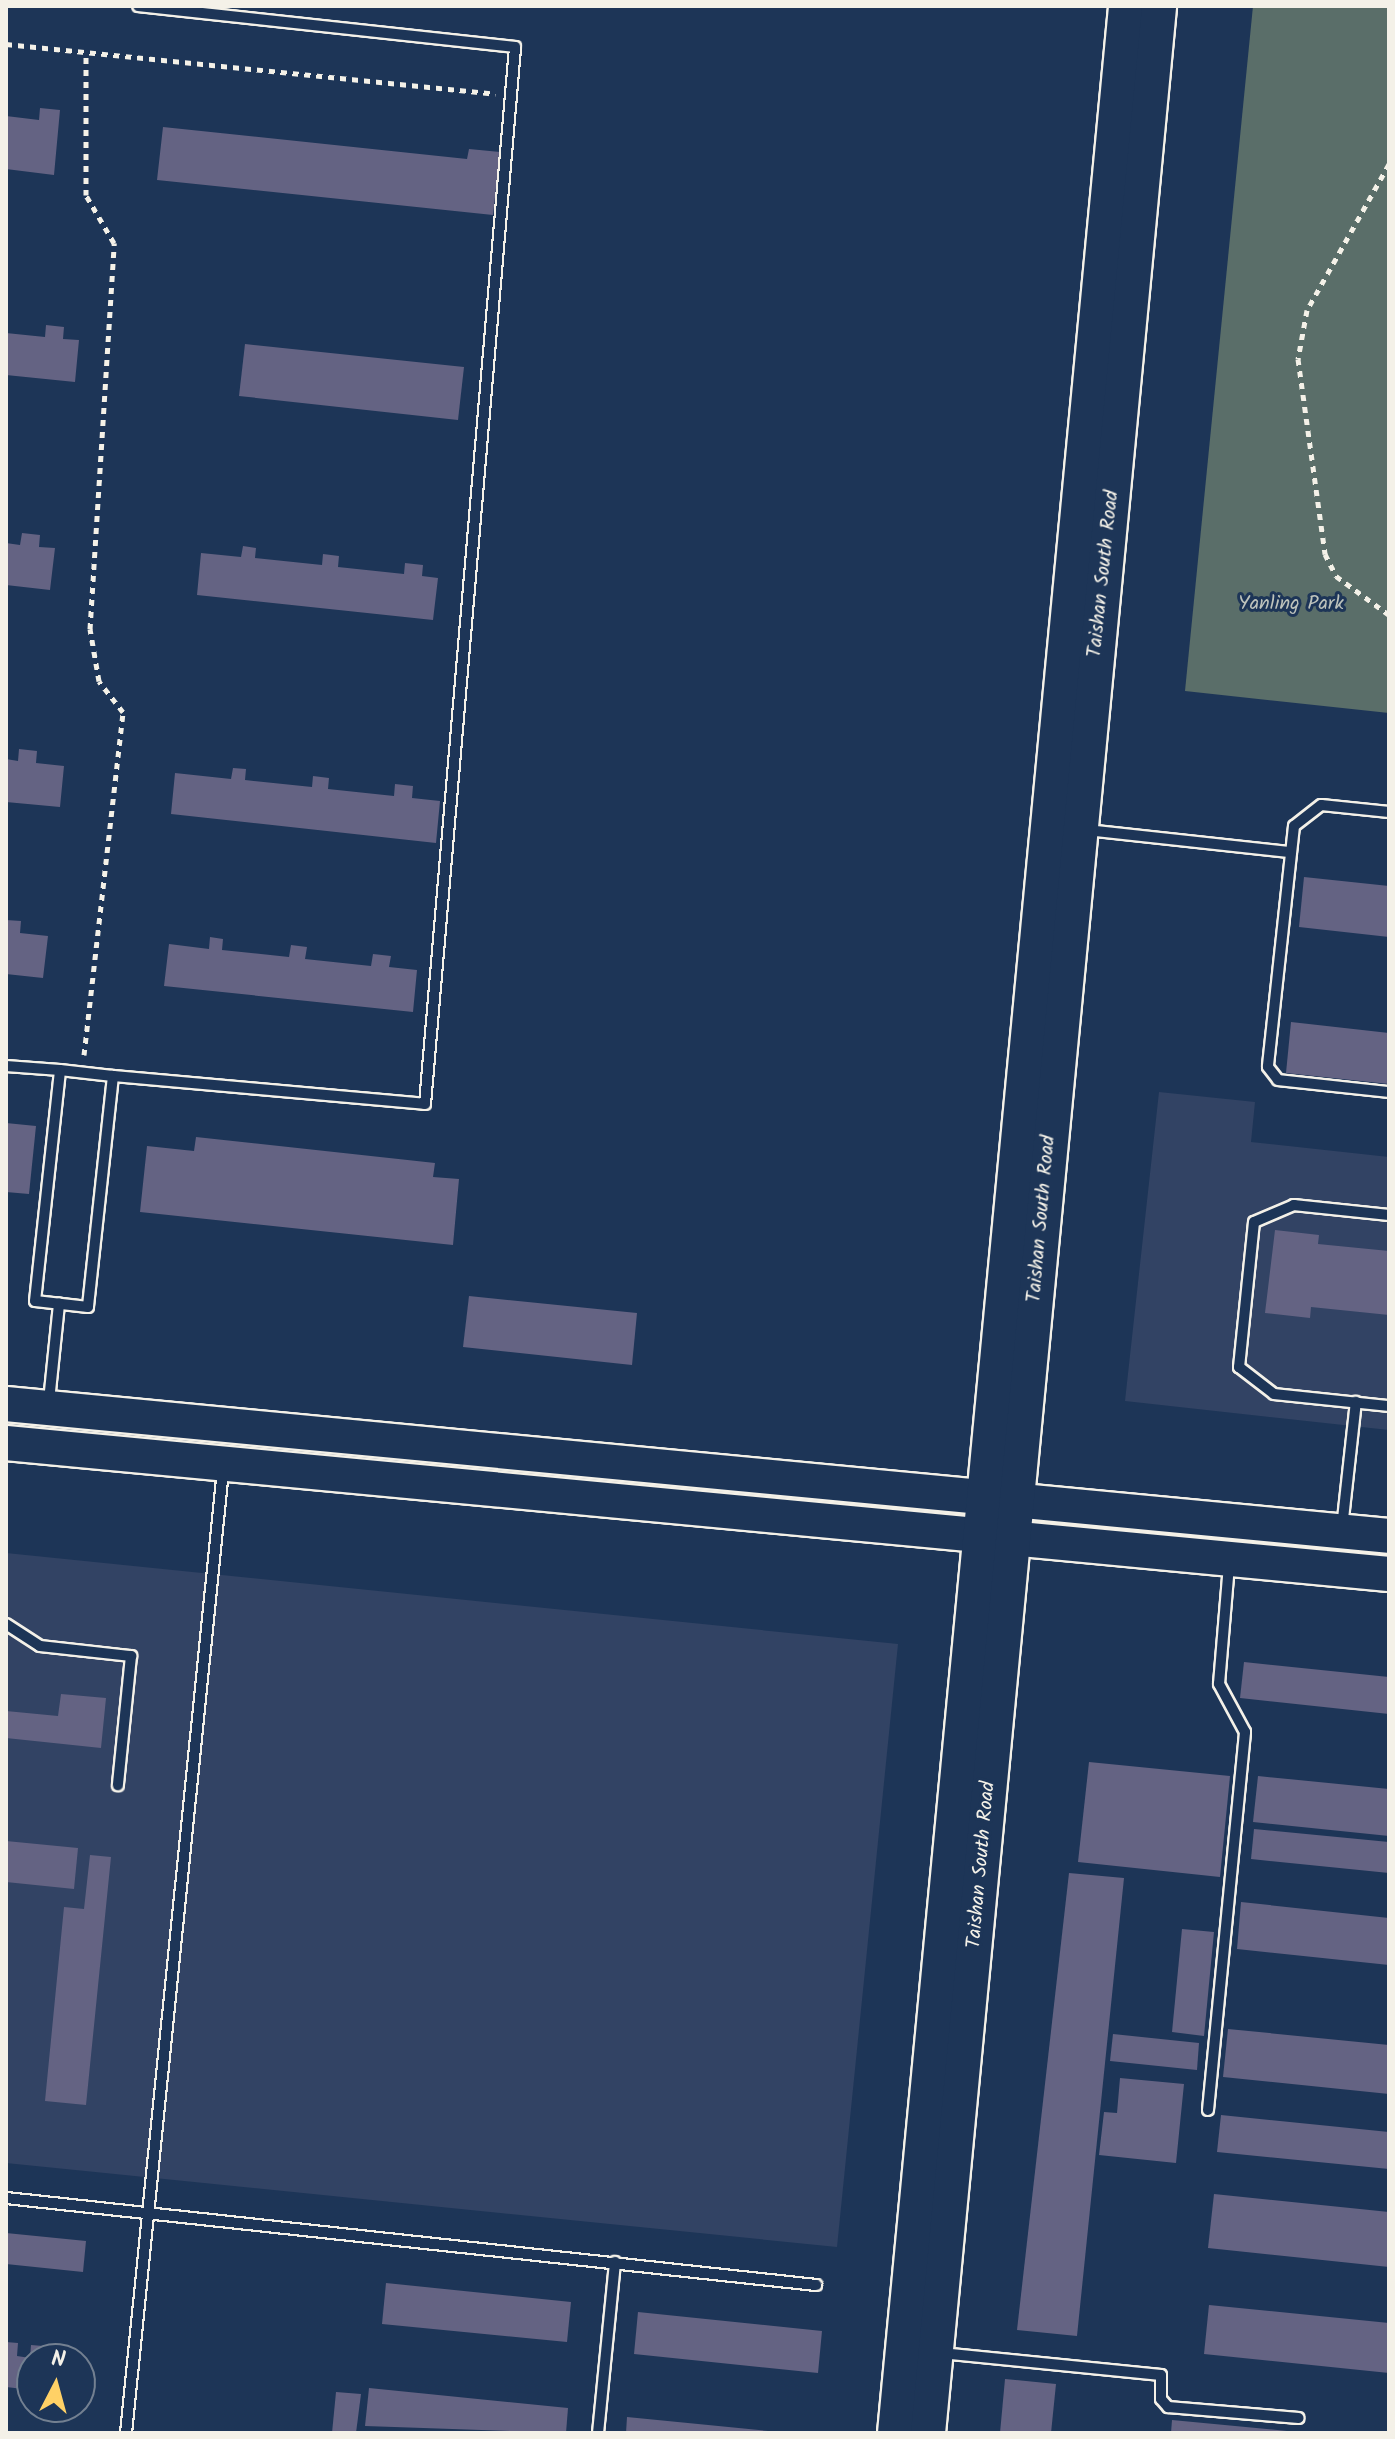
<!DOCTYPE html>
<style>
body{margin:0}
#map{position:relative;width:1395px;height:2439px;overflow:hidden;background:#1d3557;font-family:Kalam,sans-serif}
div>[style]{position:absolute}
.built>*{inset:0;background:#324364}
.green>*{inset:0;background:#5a6e69}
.building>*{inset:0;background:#646383}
.path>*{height:5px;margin-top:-2.5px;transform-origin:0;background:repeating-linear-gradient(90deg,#f4f1e8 0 6px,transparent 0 12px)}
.roads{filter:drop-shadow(2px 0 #f4f1e8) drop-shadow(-2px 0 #f4f1e8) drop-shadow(0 2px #f4f1e8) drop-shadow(0 -2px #f4f1e8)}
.lane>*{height:10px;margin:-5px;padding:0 5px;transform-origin:5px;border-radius:5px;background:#1d3557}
.primary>*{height:34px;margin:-17px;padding:0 17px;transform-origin:17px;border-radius:17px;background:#1d3557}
span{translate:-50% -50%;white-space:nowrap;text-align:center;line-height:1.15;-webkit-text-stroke:6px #1d3557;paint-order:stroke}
.street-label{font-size:20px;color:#f4f1e8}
.park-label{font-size:20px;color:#bec3bc}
.frame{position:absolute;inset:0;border:8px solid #f4f1e8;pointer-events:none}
.north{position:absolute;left:16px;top:2343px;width:80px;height:80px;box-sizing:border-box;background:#1d3557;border:2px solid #738091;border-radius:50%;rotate:6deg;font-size:22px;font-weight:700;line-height:32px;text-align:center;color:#f4f1e8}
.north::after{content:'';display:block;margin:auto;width:28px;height:36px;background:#ffd166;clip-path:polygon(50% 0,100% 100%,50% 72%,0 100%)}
</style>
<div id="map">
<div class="built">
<div style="clip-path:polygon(1159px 1092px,1255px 1102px,1251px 1142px,1389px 1157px,1389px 1430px,1125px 1401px)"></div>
<div style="clip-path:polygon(6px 1553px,898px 1644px,837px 2247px,6px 2163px)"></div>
</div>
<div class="green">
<div style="clip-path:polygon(1253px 6px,1389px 6px,1389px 713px,1185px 691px)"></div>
</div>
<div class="building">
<div style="clip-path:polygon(40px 108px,60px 110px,54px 175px,6px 169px,6px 116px,39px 120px)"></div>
<div style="clip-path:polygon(163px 127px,467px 159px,469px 149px,500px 152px,493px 215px,157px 180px)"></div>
<div style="clip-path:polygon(46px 325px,64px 327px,63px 339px,79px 340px,75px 382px,6px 375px,6px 333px,45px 337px)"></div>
<div style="clip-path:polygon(245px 344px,464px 367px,458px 420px,239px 396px)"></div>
<div style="clip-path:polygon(22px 533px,40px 535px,39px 547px,55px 548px,50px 590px,6px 585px,6px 543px,20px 545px)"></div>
<div style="clip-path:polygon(243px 546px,256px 548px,255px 558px,322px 565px,323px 554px,339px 556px,338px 567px,404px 574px,405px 563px,423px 565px,422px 576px,438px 578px,433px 620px,197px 595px,201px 553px,241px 557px)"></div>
<div style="clip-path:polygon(19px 749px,37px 751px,36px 763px,64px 766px,60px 807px,6px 802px,6px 759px,18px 761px)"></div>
<div style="clip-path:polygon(233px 768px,246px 769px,245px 780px,312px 787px,313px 776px,329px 778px,328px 789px,394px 796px,395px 784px,413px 786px,412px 798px,440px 801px,436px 843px,171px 814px,175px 773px,231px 779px)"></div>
<div style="clip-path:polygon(1304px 877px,1389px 886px,1389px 937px,1299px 927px)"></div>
<div style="clip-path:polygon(6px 920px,21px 921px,20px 933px,48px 936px,43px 978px,6px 974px)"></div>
<div style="clip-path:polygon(210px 937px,223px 939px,222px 950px,289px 957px,291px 945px,307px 947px,305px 959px,371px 966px,373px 954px,391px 956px,389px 967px,417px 970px,413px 1012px,164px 986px,169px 944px,209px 949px)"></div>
<div style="clip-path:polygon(1291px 1022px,1389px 1033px,1389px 1084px,1286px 1073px)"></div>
<div style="clip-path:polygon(6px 1123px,36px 1126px,29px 1194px,6px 1192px)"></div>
<div style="clip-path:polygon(196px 1137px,435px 1163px,433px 1177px,459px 1179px,453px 1245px,140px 1212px,147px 1146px,194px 1151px)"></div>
<div style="clip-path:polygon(1275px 1230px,1319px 1235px,1318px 1244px,1389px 1251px,1389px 1315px,1311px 1307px,1310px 1318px,1265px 1313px)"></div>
<div style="clip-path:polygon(469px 1296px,637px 1313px,632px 1365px,463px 1347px)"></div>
<div style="clip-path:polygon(1244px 1662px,1389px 1677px,1389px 1714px,1240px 1698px)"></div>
<div style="clip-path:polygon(61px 1694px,106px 1698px,101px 1748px,6px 1738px,6px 1711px,58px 1716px)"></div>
<div style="clip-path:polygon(1089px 1762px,1230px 1776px,1220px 1877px,1078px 1862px)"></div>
<div style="clip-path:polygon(1258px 1776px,1389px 1789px,1389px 1836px,1253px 1822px)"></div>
<div style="clip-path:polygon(1254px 1829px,1389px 1842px,1389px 1873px,1251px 1859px)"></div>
<div style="clip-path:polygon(6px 1841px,78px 1848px,74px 1889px,6px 1882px)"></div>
<div style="clip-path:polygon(90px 1855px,111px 1857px,86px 2105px,45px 2101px,64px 1907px,84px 1909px)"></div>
<div style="clip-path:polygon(1069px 1873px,1124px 1878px,1077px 2336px,1017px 2330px)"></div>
<div style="clip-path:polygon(1241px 1902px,1389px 1918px,1389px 1965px,1237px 1949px)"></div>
<div style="clip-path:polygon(1182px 1929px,1214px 1932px,1204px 2036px,1172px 2032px)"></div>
<div style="clip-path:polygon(1228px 2029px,1389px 2045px,1389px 2094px,1223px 2077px)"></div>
<div style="clip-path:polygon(1113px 2034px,1199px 2043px,1197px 2070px,1110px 2061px)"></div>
<div style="clip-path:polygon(1120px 2078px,1184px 2084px,1176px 2163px,1099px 2155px,1104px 2112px,1117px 2113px)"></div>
<div style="clip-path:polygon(1221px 2115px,1389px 2132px,1389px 2169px,1217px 2152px)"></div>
<div style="clip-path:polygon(1214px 2194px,1389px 2212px,1389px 2267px,1208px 2248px)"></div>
<div style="clip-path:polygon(6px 2233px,86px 2241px,83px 2272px,6px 2264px)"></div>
<div style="clip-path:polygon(386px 2283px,571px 2302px,567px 2342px,382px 2324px)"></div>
<div style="clip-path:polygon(1209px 2305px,1389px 2323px,1389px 2373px,1204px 2354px)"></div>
<div style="clip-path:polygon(638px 2312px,822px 2331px,818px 2373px,634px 2354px)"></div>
<div style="clip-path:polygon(6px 2342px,18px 2343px,17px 2356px,30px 2358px,31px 2345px,67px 2348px,66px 2359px,32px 2359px,32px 2390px,6px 2387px)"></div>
<div style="clip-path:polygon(1005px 2379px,1056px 2384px,1051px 2433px,1000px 2433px)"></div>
<div style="clip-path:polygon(369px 2388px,568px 2408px,566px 2433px,365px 2426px)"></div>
<div style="clip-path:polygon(336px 2392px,361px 2394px,356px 2433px,332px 2433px)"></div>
<div style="clip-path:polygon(627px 2417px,768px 2431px,768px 2433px,626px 2433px)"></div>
<div style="clip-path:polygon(1172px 2420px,1287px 2431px,1287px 2433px,1171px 2433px)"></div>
</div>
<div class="path">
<div style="left:6px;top:44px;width:492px;rotate:5.8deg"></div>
<div style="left:1389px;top:164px;width:167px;rotate:119.3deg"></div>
<div style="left:1307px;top:310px;width:50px;rotate:100.4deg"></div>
<div style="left:1298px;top:359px;width:197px;rotate:82.1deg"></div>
<div style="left:1325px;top:554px;width:25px;rotate:63deg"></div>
<div style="left:1336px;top:576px;width:66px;rotate:36.3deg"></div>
<div style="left:84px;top:1055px;width:345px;rotate:-83.5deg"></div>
<div style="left:123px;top:712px;width:39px;rotate:-128deg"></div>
<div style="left:99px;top:681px;width:53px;rotate:-99.8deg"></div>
<div style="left:90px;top:629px;width:387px;rotate:-86.4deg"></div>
<div style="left:114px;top:243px;width:56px;rotate:-120.3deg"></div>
<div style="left:86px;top:195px;width:142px;rotate:-90deg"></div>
</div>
<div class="roads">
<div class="lane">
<div style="left:1389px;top:812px;width:68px;rotate:-174.1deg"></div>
<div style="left:1321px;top:805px;width:34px;rotate:142deg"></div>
<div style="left:1294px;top:826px;width:242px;rotate:96.2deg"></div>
<div style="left:1268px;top:1067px;width:16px;rotate:52deg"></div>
<div style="left:1278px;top:1080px;width:112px;rotate:6.2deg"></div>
<div style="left:1087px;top:830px;width:205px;rotate:6.2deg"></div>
<div style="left:6px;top:1066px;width:54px;rotate:4.2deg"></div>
<div style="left:60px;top:1070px;width:53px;rotate:6.5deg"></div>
<div style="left:113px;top:1076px;width:232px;rotate:96.2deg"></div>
<div style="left:88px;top:1307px;width:53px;rotate:-173.5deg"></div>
<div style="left:35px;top:1301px;width:232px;rotate:-83.8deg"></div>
<div style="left:113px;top:1076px;width:313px;rotate:5.1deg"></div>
<div style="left:425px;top:1104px;width:1061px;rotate:-85.13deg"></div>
<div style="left:515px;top:47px;width:379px;rotate:-173.8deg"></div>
<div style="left:1389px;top:1215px;width:96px;rotate:-174deg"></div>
<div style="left:1294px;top:1205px;width:43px;rotate:157deg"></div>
<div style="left:1254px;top:1222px;width:146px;rotate:95.9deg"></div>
<div style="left:1239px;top:1367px;width:44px;rotate:37.6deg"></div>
<div style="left:1274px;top:1394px;width:116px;rotate:6deg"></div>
<div style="left:49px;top:1401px;width:98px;rotate:-84.1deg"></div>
<div style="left:1342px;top:1528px;width:127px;rotate:-83.7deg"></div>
<div style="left:6px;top:1624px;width:40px;rotate:32.9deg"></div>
<div style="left:40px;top:1646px;width:92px;rotate:6.3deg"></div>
<div style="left:131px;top:1656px;width:130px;rotate:95.8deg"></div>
<div style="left:1208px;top:2110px;width:380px;rotate:-84.4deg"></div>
<div style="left:1245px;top:1732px;width:55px;rotate:-118.4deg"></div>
<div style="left:1219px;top:1684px;width:119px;rotate:-85.2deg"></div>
<div style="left:6px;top:2198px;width:815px;rotate:6.13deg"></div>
<div style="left:941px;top:2353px;width:221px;rotate:5.7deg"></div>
<div style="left:1161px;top:2375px;width:24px;rotate:90deg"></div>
<div style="left:1161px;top:2399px;width:11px;rotate:49deg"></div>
<div style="left:1168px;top:2407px;width:131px;rotate:4.8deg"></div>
<div style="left:126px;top:2433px;width:968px;rotate:-84.25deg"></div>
<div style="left:598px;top:2433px;width:172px;rotate:-84.3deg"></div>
</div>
<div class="primary">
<div style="left:6px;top:1404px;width:1389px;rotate:5.45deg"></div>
<div style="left:6px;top:1443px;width:1389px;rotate:5.41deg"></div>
<div style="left:895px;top:2433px;width:2438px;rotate:-84.56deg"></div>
<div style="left:928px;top:2433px;width:2438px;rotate:-84.56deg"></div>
</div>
</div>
<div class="street-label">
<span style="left:1104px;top:574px;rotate:-84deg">Taishan South Road</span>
<span style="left:1042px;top:1219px;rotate:-85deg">Taishan South Road</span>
<span style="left:982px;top:1865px;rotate:-85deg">Taishan South Road</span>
</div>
<div class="park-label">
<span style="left:1291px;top:604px">Yanling Park</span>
</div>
<div class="frame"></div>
<div class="north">N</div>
</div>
